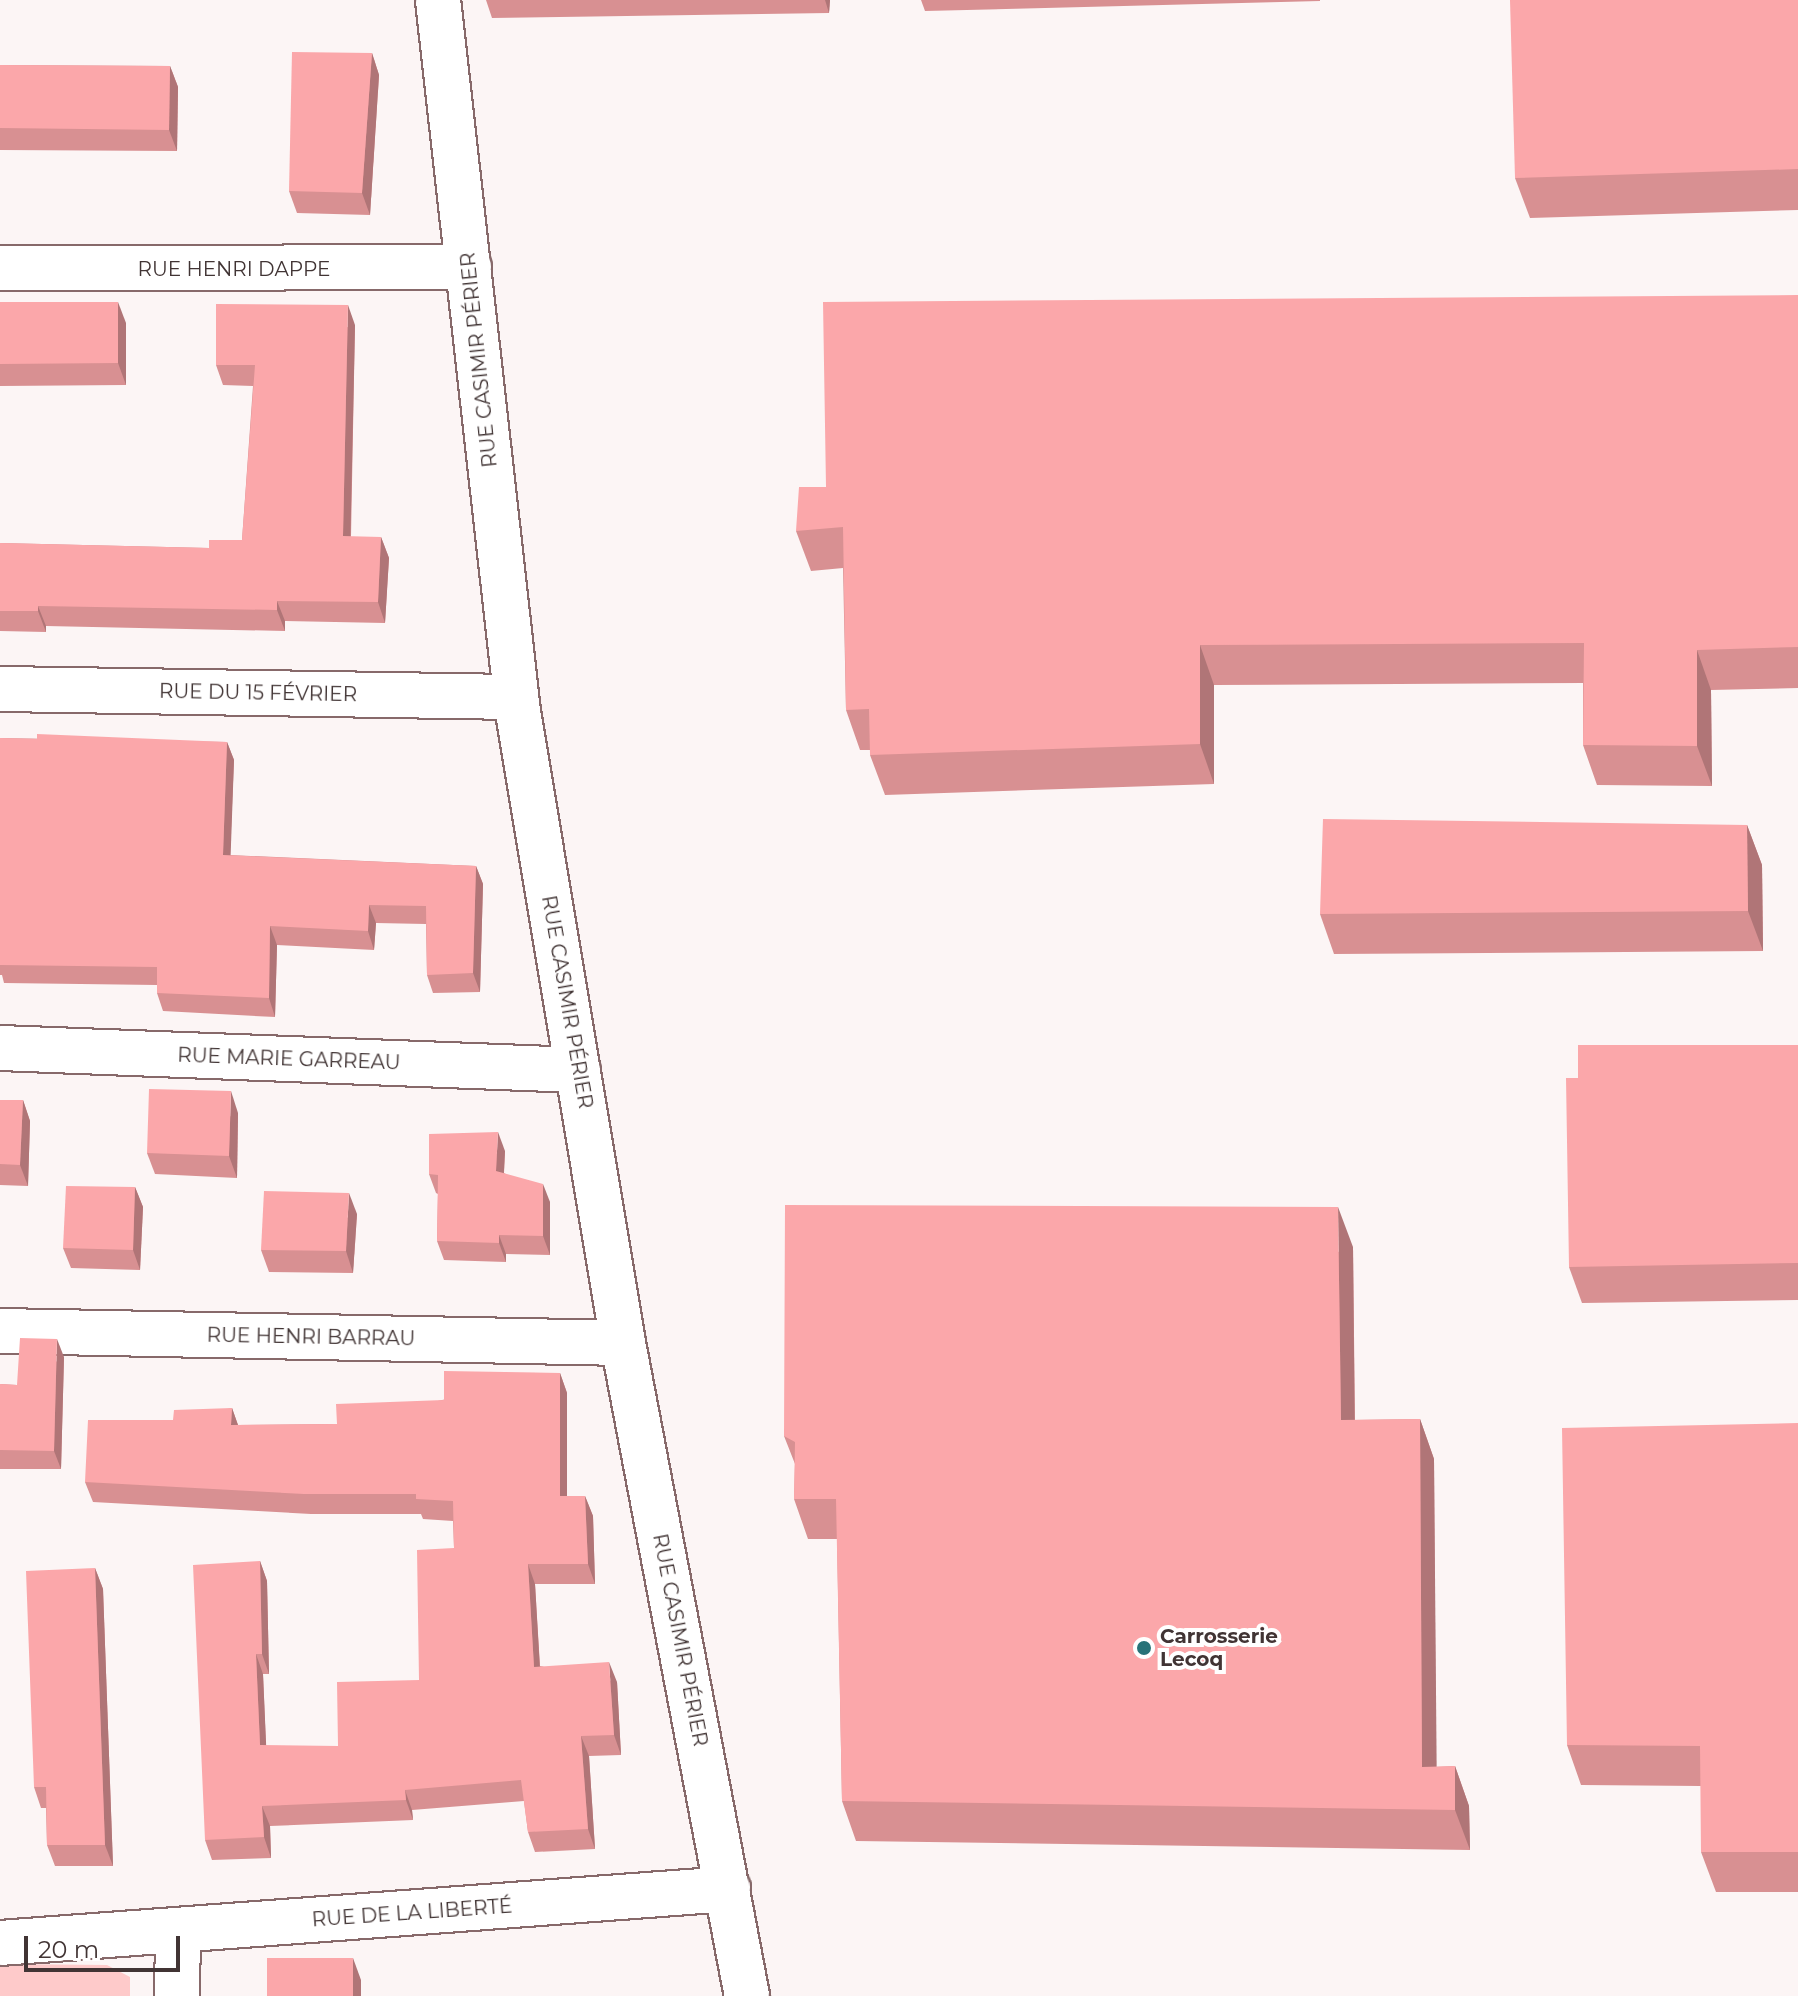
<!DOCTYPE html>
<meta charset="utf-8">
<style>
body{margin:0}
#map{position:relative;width:1798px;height:1996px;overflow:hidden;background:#fcf5f5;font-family:Montserrat,sans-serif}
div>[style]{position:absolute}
.green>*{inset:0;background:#fecaca}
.roads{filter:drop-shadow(2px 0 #87696a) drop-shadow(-2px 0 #87696a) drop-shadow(0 2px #87696a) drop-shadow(0 -2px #87696a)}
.minor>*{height:44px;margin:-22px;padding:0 22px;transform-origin:22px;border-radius:22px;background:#fff}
.wall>*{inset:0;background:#d89092}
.shaded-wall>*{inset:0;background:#b07577}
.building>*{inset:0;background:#fba7aa}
.dots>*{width:22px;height:22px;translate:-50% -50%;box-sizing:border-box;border:4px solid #fff;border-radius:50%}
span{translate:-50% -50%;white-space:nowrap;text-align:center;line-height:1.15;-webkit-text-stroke:8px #fff;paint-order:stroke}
.street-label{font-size:20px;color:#413434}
.poi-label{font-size:20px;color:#413434;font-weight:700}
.left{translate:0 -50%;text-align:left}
.scale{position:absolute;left:24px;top:1936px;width:156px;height:36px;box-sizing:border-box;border:4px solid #413434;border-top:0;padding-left:10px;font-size:24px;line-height:28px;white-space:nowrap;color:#413434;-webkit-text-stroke:6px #fff;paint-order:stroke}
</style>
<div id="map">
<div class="green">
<div style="clip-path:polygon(0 1964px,107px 1965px,130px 1977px,130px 1996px,0 1996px)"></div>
</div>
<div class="roads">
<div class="minor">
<div style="left:438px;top:0;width:716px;rotate:83.59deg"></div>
<div style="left:518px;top:712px;width:640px;rotate:80.55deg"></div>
<div style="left:623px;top:1343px;width:665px;rotate:79.25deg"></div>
<div style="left:0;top:268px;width:469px;rotate:-0.1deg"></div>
<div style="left:0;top:689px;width:516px;rotate:0.89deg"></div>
<div style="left:0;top:1048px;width:578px;rotate:2.18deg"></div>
<div style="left:0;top:1331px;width:623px;rotate:1.1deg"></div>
<div style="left:0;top:1943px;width:730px;rotate:-4.24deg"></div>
<div style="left:177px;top:1996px;width:65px;rotate:-89.1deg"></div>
</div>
</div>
<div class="wall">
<div style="clip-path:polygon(486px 0,830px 0,829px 13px,492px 18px)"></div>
<div style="clip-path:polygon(921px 0,1320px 0,1320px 1px,925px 11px)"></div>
<div style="clip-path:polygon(1798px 0,1798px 210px,1530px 218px,1515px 178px)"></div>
<div style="clip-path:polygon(372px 53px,379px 75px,370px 215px,297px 213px,289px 191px)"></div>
<div style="clip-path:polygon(0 65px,170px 66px,178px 87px,177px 151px,0 150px)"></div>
<div style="clip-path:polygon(1798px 295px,1798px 688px,1711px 690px,1712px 786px,1597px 785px,1583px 745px,1583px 683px,1214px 685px,1214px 784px,885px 795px,870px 755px,870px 750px,860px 750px,846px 710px,843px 568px,811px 571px,796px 531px,826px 487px)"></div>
<div style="clip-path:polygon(0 302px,126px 323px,126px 385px,0 386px)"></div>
<div style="clip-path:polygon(355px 325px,351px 537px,381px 537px,389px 558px,385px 623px,285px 621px,285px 631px,46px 626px,46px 632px,0 631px,0 543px,209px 548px,242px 540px,253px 386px,223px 385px,216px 365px)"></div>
<div style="clip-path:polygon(0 738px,227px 742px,234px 760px,230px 855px,476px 866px,483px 884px,480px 992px,433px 993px,427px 975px,426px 924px,376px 923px,374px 950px,277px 945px,275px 1017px,163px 1011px,157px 993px,157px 985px,4px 983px,2px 975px,0 975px)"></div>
<div style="clip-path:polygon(1747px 825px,1762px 865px,1763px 951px,1334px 954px,1320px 914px)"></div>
<div style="clip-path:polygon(1798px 1045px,1798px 1300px,1582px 1303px,1569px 1267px,1578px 1078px)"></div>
<div style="clip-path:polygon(0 1100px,23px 1100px,30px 1121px,28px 1186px,0 1185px)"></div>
<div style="clip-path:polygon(238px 1113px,237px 1178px,155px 1174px,147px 1153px)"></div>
<div style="clip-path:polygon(505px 1151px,504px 1173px,550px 1202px,550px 1255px,506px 1254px,506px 1262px,444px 1260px,437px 1241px,438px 1194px,436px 1193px,429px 1174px)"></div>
<div style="clip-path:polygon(135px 1187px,143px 1207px,140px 1270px,71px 1268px,63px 1248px)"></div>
<div style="clip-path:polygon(357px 1214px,353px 1273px,269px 1272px,261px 1250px)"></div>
<div style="clip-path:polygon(1353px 1247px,1355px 1420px,1420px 1419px,1434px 1459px,1436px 1767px,1455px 1766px,1469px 1806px,1470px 1850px,856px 1841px,842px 1801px,837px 1539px,808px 1539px,794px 1499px,795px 1464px,784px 1436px)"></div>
<div style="clip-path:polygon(64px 1357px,61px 1469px,0 1469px,0 1384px,17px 1385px)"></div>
<div style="clip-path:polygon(560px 1373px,567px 1393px,567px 1496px,585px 1496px,593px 1516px,595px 1584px,535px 1584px,540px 1666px,617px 1682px,621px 1755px,589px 1756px,595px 1849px,535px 1852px,528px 1832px,524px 1801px,412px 1810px,413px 1820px,270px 1826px,271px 1858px,212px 1860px,205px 1840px,260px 1561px,267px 1581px,269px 1674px,263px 1674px,266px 1746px,338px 1746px,419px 1680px,454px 1548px,453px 1521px,423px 1519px,421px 1514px,311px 1514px,93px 1502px,85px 1482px,173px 1420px,232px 1408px,238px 1425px,337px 1424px)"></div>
<div style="clip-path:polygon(1798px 1423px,1798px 1892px,1716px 1892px,1701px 1852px,1701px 1786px,1581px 1785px,1567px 1745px)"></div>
<div style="clip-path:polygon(95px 1568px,103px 1589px,113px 1866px,55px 1866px,47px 1845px,46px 1808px,41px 1808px,34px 1787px)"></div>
</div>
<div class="shaded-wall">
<div style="clip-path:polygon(825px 0,830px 0,829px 13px)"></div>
<div style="clip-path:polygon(372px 53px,379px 75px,370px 215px,362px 193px)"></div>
<div style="clip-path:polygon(170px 66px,178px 87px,177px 151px,169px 130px)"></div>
<div style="clip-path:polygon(118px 302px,126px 323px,126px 385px,118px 363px)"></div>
<div style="clip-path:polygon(348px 305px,355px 325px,350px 557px,343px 536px)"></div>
<div style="clip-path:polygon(381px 537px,389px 558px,385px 623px,378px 602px)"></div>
<div style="clip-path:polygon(277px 601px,285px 621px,285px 631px,277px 610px)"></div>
<div style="clip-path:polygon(38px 606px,46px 626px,46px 632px,38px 611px)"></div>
<div style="clip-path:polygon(1200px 645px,1214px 685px,1214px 784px,1200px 744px)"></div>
<div style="clip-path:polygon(1697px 650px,1711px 690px,1712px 786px,1697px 746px)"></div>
<div style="clip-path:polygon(227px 742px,234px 760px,230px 873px,223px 855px)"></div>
<div style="clip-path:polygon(1747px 825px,1762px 865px,1763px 951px,1748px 911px)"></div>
<div style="clip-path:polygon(476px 866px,483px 884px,480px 992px,473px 973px)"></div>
<div style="clip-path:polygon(369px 905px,376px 923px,374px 950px,368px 931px)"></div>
<div style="clip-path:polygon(270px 926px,277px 945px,275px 1017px,269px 998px)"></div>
<div style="clip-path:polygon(231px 1091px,238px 1113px,237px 1178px,229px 1156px)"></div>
<div style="clip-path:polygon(23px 1100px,30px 1121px,28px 1186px,20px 1165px)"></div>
<div style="clip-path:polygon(498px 1132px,505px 1151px,503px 1189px,496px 1171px)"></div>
<div style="clip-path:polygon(543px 1184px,550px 1202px,550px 1255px,543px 1236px)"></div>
<div style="clip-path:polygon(135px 1187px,143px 1207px,140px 1270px,133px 1250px)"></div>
<div style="clip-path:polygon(349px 1193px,357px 1214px,353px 1273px,346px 1251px)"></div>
<div style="clip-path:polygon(1338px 1207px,1353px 1247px,1355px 1460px,1341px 1420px)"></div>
<div style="clip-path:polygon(499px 1235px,506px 1254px,506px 1262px,499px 1243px)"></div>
<div style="clip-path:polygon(57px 1339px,64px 1357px,61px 1469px,54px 1451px)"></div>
<div style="clip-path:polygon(560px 1373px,567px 1393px,567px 1516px,560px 1496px)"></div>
<div style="clip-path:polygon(232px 1408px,239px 1428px,231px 1425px)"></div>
<div style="clip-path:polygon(1420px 1419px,1434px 1459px,1437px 1807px,1422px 1767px)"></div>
<div style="clip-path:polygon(585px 1496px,593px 1516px,595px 1584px,588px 1564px)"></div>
<div style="clip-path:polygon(260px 1561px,267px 1581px,269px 1674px,262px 1654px)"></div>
<div style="clip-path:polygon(528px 1564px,535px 1584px,541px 1687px,534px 1667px)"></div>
<div style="clip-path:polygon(95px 1568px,103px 1589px,113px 1866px,105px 1845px)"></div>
<div style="clip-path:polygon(256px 1654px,263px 1674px,267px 1765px,260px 1745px)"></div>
<div style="clip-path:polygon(609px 1662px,617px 1682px,621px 1755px,614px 1735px)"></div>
<div style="clip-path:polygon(581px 1736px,589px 1756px,595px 1849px,588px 1829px)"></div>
<div style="clip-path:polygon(1455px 1766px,1469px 1806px,1470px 1850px,1455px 1810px)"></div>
<div style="clip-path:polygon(405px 1790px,412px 1810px,413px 1820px,406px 1800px)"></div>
<div style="clip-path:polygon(262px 1806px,270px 1826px,271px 1858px,264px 1837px)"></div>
<div style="clip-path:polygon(353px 1958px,361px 1980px,361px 1996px,353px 1996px)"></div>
</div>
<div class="building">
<div style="clip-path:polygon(1510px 0,1798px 0,1798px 169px,1515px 178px)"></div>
<div style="clip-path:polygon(292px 52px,372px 53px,362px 193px,289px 191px)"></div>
<div style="clip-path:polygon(0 65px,170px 66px,169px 130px,0 128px)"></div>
<div style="clip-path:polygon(1798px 295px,1798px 647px,1697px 650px,1697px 746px,1583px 745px,1584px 643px,1200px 645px,1200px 744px,870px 755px,869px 709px,846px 710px,843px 527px,796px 531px,799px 487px,826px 487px,823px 302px)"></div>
<div style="clip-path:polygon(0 302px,118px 302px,118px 363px,0 364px)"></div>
<div style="clip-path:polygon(216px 304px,348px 305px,343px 536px,381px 537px,378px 602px,277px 601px,277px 610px,38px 606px,38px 611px,0 611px,0 543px,209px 548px,209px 540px,242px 540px,255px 365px,216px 365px)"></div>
<div style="clip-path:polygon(37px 734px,227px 742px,223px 855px,476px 866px,473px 973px,427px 975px,426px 906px,369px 905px,368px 931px,270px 926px,269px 998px,157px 993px,157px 967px,0 965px,0 738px,37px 739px)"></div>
<div style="clip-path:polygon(1323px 819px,1747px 825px,1748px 911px,1320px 914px)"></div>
<div style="clip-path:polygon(1578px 1045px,1798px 1045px,1798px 1263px,1569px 1267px,1566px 1078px,1578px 1078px)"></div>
<div style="clip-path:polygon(149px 1089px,231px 1091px,229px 1156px,147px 1153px)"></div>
<div style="clip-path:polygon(0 1100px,23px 1100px,20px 1165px,0 1164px)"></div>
<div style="clip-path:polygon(498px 1132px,496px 1171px,543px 1184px,543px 1236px,499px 1235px,499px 1243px,437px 1241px,438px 1175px,429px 1174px,429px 1134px)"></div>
<div style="clip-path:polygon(66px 1186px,135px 1187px,133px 1250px,63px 1248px)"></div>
<div style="clip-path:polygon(264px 1191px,349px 1193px,346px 1251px,261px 1250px)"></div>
<div style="clip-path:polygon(785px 1205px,1338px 1207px,1341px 1420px,1420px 1419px,1422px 1767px,1455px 1766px,1455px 1810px,842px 1801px,836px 1499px,794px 1499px,795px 1442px,784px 1436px)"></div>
<div style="clip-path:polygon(20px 1338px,57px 1339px,54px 1451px,0 1450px,0 1384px,17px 1385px)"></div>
<div style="clip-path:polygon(444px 1371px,560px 1373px,560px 1496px,585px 1496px,588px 1564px,528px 1564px,534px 1667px,609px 1662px,614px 1735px,581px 1736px,588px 1829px,528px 1832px,521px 1780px,405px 1790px,406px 1800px,262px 1806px,264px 1837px,205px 1840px,193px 1565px,260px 1561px,262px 1654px,256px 1654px,260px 1745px,338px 1746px,337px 1682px,419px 1680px,417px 1550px,454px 1548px,453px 1501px,416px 1499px,416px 1494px,304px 1494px,85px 1482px,88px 1420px,173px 1420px,174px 1410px,232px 1408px,231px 1425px,337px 1424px,336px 1404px,444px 1400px)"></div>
<div style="clip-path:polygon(1798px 1423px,1798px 1852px,1701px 1852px,1700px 1746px,1567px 1745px,1562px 1428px)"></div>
<div style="clip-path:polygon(95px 1568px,105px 1845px,47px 1845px,46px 1787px,34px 1787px,26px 1571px)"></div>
<div style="clip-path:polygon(267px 1958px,353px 1958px,353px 1996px,267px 1996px)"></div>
</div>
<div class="dots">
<div style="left:1144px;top:1648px;background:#287278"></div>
</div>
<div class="street-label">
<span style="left:234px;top:269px">RUE HENRI DAPPE</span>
<span style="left:479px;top:360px;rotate:-96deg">RUE CASIMIR PÉRIER</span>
<span style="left:258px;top:693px;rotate:1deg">RUE DU 15 FÉVRIER</span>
<span style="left:567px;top:1002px;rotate:80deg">RUE CASIMIR PÉRIER</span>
<span style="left:289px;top:1059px;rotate:2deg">RUE MARIE GARREAU</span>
<span style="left:311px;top:1337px;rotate:1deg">RUE HENRI BARRAU</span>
<span style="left:680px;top:1640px;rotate:79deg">RUE CASIMIR PÉRIER</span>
<span style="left:412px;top:1913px;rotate:-4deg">RUE DE LA LIBERTÉ</span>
</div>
<div class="poi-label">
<span class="left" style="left:1160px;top:1648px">Carrosserie<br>Lecoq</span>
</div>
<div class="scale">20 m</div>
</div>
